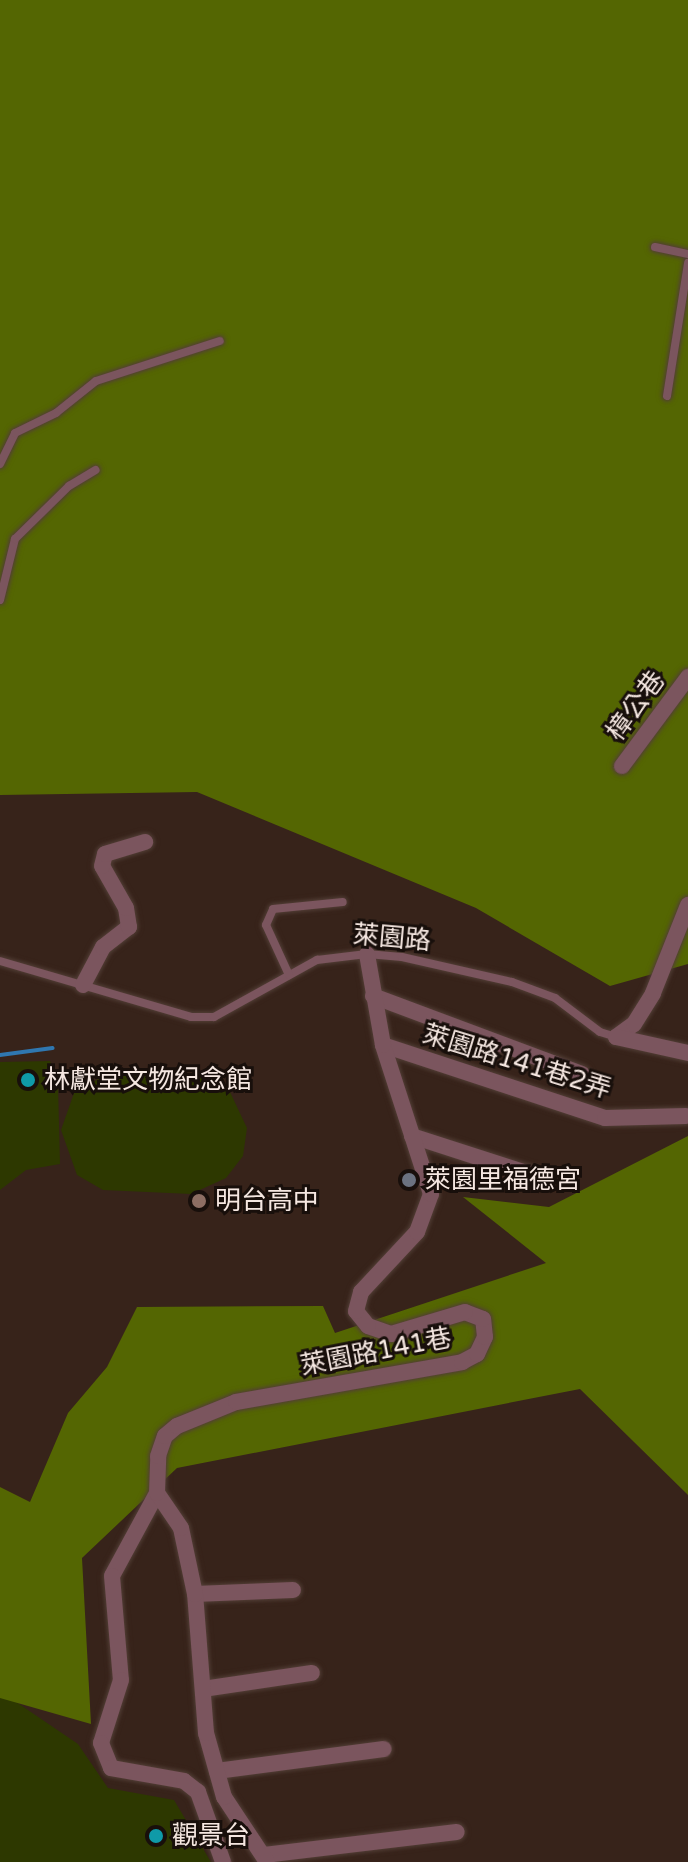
<!DOCTYPE html>
<meta charset="utf-8">
<style>
body{margin:0}
#map{position:relative;width:688px;height:1862px;overflow:hidden;background:#37231a;font-family:"Varela Round","Noto Sans TC",sans-serif}
div>[style]{position:absolute}
[style*='--x']{left:calc(var(--x)*1px);top:calc(var(--y)*1px);width:calc(var(--w)*1px);rotate:calc(var(--a)*1deg)}
.green>*{inset:0;background:#2d3800}
.forest>*{inset:0;background:#546602}
.stream>*{height:4px;margin:-2px;padding:0 2px;transform-origin:2px;border-radius:2px;background:#2f77b0}
.roads{filter:drop-shadow(0 0 2px #523e36) drop-shadow(0 0 2px #523e36)}
.service>*{height:8px;margin:-4px;padding:0 4px;transform-origin:4px;border-radius:4px;background:#7b555e}
.minor>*{height:16px;margin:-8px;padding:0 8px;transform-origin:8px;border-radius:8px;background:#7b555e}
.dots>*{width:22px;height:22px;translate:-50% -50%;box-sizing:border-box;border:4px solid #180f0b;border-radius:50%}
span{translate:-50% -50%;white-space:nowrap;text-align:center;line-height:1.15;-webkit-text-stroke:6px #180f0b;paint-order:stroke}
.street-label{font-size:26px;color:#f5e7e1}
.poi-label{font-size:26px;color:#f5e7e1}
.left{translate:0 -50%;text-align:left}
</style>
<div id="map">
<div class="green">
<div style="clip-path:polygon(50px 1061px,58px 1084px,60px 1164px,26px 1170px,0 1190px,0 1062px)"></div>
<div style="clip-path:polygon(201px 1073px,230px 1092px,247px 1128px,243px 1156px,226px 1178px,191px 1194px,103px 1190px,77px 1175px,61px 1130px,74px 1093px,107px 1074px)"></div>
<div style="clip-path:polygon(0 1691px,78px 1744px,108px 1788px,174px 1800px,211px 1862px,0 1862px)"></div>
</div>
<div class="forest">
<div style="clip-path:polygon(0 0,688px 0,688px 964px,610px 986px,476px 908px,197px 792px,0 795px)"></div>
<div style="clip-path:polygon(688px 1136px,688px 1495px,580px 1389px,177px 1468px,82px 1558px,91px 1724px,0 1698px,0 1487px,30px 1502px,68px 1413px,107px 1367px,137px 1307px,323px 1306px,335px 1333px,546px 1263px,463px 1197px,549px 1207px)"></div>
</div>
<div class="stream">
<div style="--x:0;--y:1055;--w:53;--a:-7.5"></div>
</div>
<div class="roads">
<div class="service">
<div style="--x:655;--y:247;--w:34;--a:12"></div>
<div style="--x:667;--y:396;--w:135;--a:-81"></div>
<div style="--x:0;--y:464;--w:34;--a:-64"></div>
<div style="--x:15;--y:433;--w:46;--a:-26"></div>
<div style="--x:56;--y:413;--w:51;--a:-38.7"></div>
<div style="--x:96;--y:381;--w:130;--a:-17.9"></div>
<div style="--x:0;--y:600;--w:63;--a:-76.2"></div>
<div style="--x:15;--y:539;--w:76;--a:-44.5"></div>
<div style="--x:69;--y:486;--w:31;--a:-31"></div>
<div style="--x:0;--y:961;--w:199;--a:16.3"></div>
<div style="--x:191;--y:1017;--w:23;--a:0"></div>
<div style="--x:214;--y:1017;--w:118;--a:-29"></div>
<div style="--x:317;--y:960;--w:50;--a:-6.8"></div>
<div style="--x:367;--y:954;--w:35;--a:5"></div>
<div style="--x:402;--y:957;--w:113;--a:12.8"></div>
<div style="--x:512;--y:982;--w:46;--a:20.4"></div>
<div style="--x:555;--y:998;--w:56;--a:37.1"></div>
<div style="--x:600;--y:1032;--w:17;--a:17"></div>
<div style="--x:289;--y:975;--w:55;--a:-114.7"></div>
<div style="--x:266;--y:925;--w:17;--a:-66"></div>
<div style="--x:273;--y:909;--w:70;--a:-5.7"></div>
</div>
<div class="minor">
<div style="--x:622;--y:766;--w:111;--a:-53.4"></div>
<div style="--x:83;--y:985;--w:43;--a:-62.2"></div>
<div style="--x:103;--y:947;--w:33;--a:-38"></div>
<div style="--x:129;--y:927;--w:19;--a:-99"></div>
<div style="--x:126;--y:908;--w:48;--a:-119.7"></div>
<div style="--x:102;--y:866;--w:12;--a:-76"></div>
<div style="--x:105;--y:854;--w:42;--a:-16.7"></div>
<div style="--x:373;--y:996;--w:223;--a:20.5"></div>
<div style="--x:616;--y:1037;--w:22;--a:-36"></div>
<div style="--x:634;--y:1024;--w:36;--a:-58"></div>
<div style="--x:653;--y:993;--w:95;--a:-68.3"></div>
<div style="--x:616;--y:1037;--w:74;--a:12.5"></div>
<div style="--x:383;--y:1045;--w:234;--a:18.2"></div>
<div style="--x:605;--y:1118;--w:81;--a:-1.4"></div>
<div style="--x:412;--y:1136;--w:133;--a:17.9"></div>
<div style="--x:157;--y:1493;--w:94;--a:118.5"></div>
<div style="--x:112;--y:1576;--w:104;--a:85.1"></div>
<div style="--x:121;--y:1680;--w:66;--a:107.6"></div>
<div style="--x:101;--y:1743;--w:27;--a:68"></div>
<div style="--x:111;--y:1768;--w:74;--a:10.1"></div>
<div style="--x:184;--y:1781;--w:18;--a:38"></div>
<div style="--x:198;--y:1792;--w:74;--a:70.3"></div>
<div style="--x:195;--y:1594;--w:98;--a:-2.3"></div>
<div style="--x:203;--y:1689;--w:110;--a:-8.4"></div>
<div style="--x:217;--y:1771;--w:168;--a:-7.5"></div>
<div style="--x:264;--y:1855;--w:194;--a:-6.8"></div>
<div style="--x:267;--y:1862;--w:78;--a:-123.5"></div>
<div style="--x:224;--y:1797;--w:66;--a:-105.7"></div>
<div style="--x:206;--y:1733;--w:139;--a:-94.5"></div>
<div style="--x:195;--y:1594;--w:67;--a:-102"></div>
<div style="--x:181;--y:1528;--w:42;--a:-124.4"></div>
<div style="--x:157;--y:1493;--w:37;--a:-88"></div>
<div style="--x:158;--y:1456;--w:21;--a:-71"></div>
<div style="--x:165;--y:1436;--w:16;--a:-40"></div>
<div style="--x:177;--y:1426;--w:64;--a:-22.1"></div>
<div style="--x:236;--y:1402;--w:230;--a:-10"></div>
<div style="--x:462;--y:1362;--w:17;--a:-28"></div>
<div style="--x:477;--y:1354;--w:19;--a:-65"></div>
<div style="--x:485;--y:1337;--w:18;--a:-96"></div>
<div style="--x:483;--y:1319;--w:19;--a:-159"></div>
<div style="--x:465;--y:1312;--w:77;--a:163.4"></div>
<div style="--x:391;--y:1334;--w:24;--a:-161"></div>
<div style="--x:368;--y:1326;--w:19;--a:-129"></div>
<div style="--x:356;--y:1311;--w:20;--a:-75"></div>
<div style="--x:361;--y:1292;--w:82;--a:-47"></div>
<div style="--x:417;--y:1232;--w:40;--a:-69.8"></div>
<div style="--x:431;--y:1194;--w:157;--a:-107.9"></div>
<div style="--x:383;--y:1045;--w:92;--a:-100"></div>
</div>
</div>
<div class="dots">
<div style="left:28px;top:1080px;background:#0f9aa8"></div>
<div style="left:409px;top:1180px;background:#6b7280"></div>
<div style="left:199px;top:1201px;background:#8d6e63"></div>
<div style="left:156px;top:1836px;background:#0f9aa8"></div>
</div>
<div class="street-label">
<span style="left:636px;top:706px;rotate:-54deg">樟公巷</span>
<span style="left:392px;top:938px;rotate:5deg">萊園路</span>
<span style="left:517px;top:1062px;rotate:17deg">萊園路141巷2弄</span>
<span style="left:376px;top:1352px;rotate:-11deg">萊園路141巷</span>
</div>
<div class="poi-label">
<span class="left" style="left:44px;top:1080px">林獻堂文物紀念館</span>
<span class="left" style="left:425px;top:1180px">萊園里福德宮</span>
<span class="left" style="left:215px;top:1201px">明台高中</span>
<span class="left" style="left:172px;top:1836px">觀景台</span>
</div>
</div>
